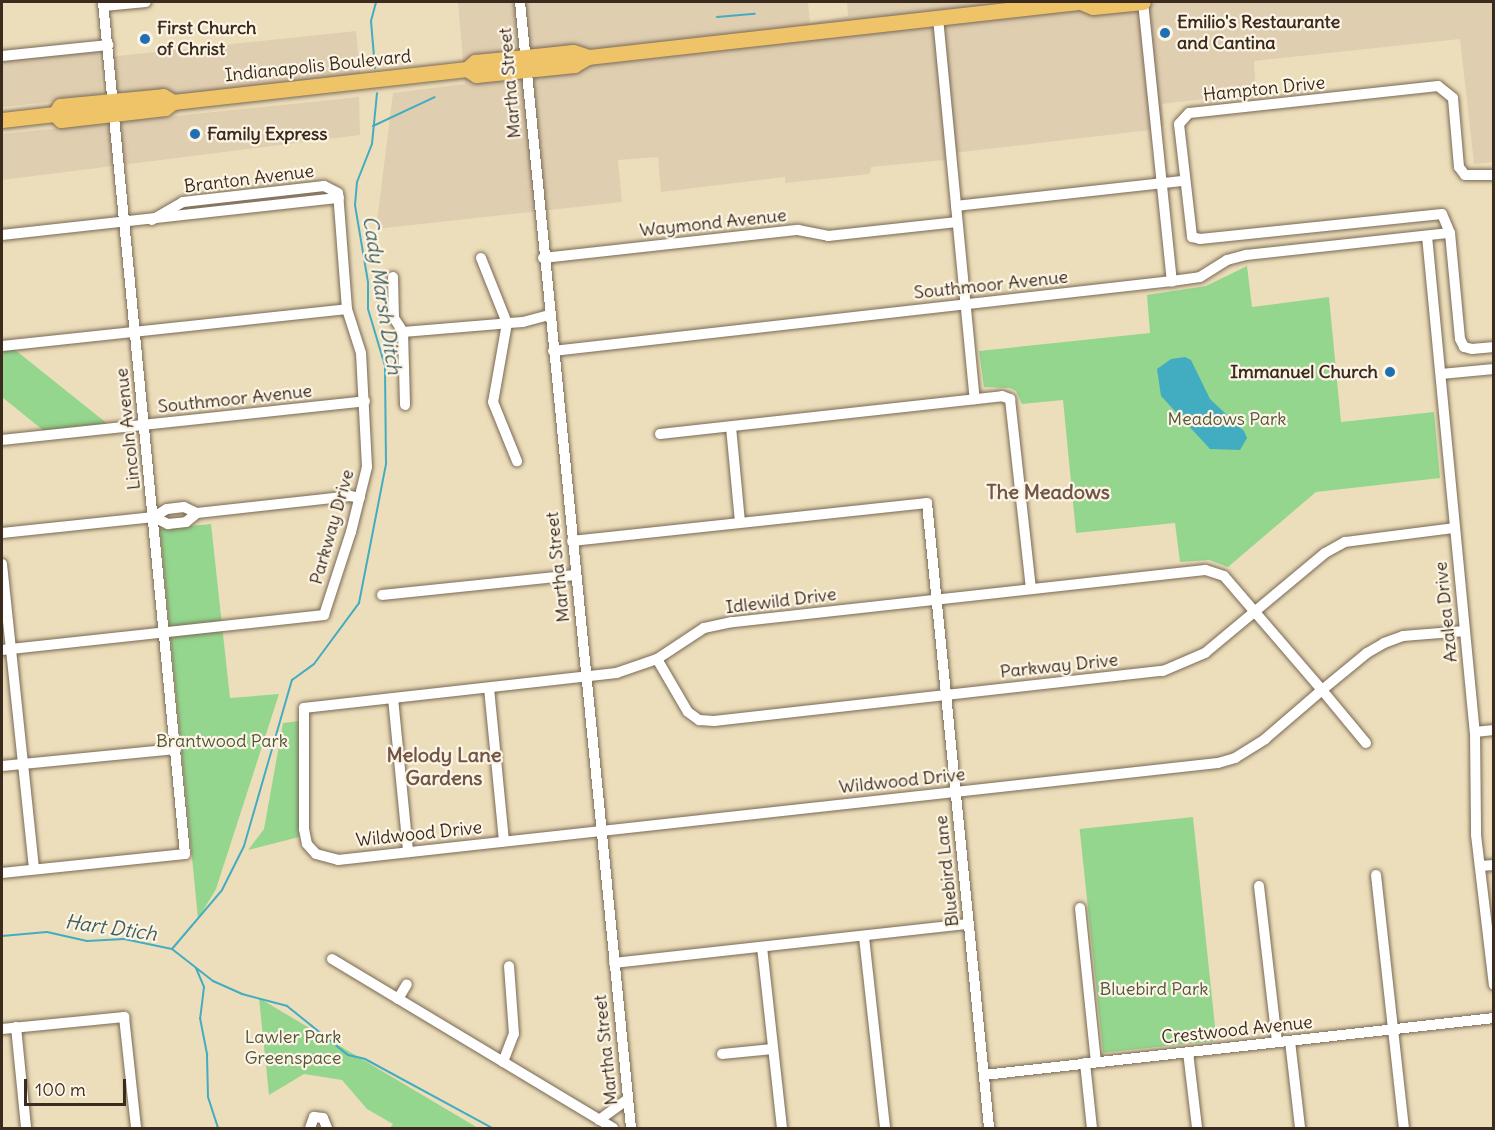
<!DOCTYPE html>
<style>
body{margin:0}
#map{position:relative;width:1495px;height:1130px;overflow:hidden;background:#eddebb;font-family:Delius,sans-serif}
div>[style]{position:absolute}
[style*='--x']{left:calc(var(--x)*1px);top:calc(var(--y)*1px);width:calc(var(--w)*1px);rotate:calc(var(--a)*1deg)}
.built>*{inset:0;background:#e0ceb1;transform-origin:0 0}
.green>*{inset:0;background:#95d68e;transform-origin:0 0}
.water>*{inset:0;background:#42adc1}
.stream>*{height:2px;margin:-1px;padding:0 1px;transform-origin:1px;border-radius:1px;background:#42adc1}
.roads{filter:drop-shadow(0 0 2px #796955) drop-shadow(0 0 2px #796955)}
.minor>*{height:10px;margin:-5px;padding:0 5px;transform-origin:5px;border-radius:5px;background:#fff}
.highway>*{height:15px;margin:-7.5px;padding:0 7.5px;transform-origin:7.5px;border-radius:7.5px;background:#efc469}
.dots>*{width:16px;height:16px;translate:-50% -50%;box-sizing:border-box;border:3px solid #fcf5e5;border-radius:50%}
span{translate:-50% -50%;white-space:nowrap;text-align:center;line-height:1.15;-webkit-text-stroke:4.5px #fcf5e5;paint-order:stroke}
.poi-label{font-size:18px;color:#3b2a1e;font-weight:700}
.left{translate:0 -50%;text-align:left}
.right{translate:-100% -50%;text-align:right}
.street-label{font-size:18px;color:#3b2a1e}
.park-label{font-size:18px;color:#52553a}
.water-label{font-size:20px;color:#3e5e5f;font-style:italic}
.neighbourhood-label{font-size:20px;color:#715546;font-weight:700}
.frame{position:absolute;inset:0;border:3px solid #3b2a1e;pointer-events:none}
.scale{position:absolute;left:24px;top:1079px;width:102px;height:27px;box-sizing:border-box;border:3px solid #3b2a1e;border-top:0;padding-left:8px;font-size:18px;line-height:21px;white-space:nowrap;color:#3b2a1e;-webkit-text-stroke:4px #fcf5e5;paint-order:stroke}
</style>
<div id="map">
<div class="built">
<div style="clip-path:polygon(458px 2px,808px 2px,810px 23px,848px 16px,847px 2px,1493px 2px,1493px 162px,1474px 164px,1460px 39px,1254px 61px,1256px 93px,1162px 104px,1164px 126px,1150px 130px,945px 154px,945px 160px,871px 167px,870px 174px,785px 183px,785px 177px,661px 192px,658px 157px,618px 160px,622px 202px,376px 229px,393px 93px,465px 84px)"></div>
<div style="left:356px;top:31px;width:49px;height:247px;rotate:84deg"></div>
<div style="clip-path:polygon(98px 49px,102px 93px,97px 97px,2px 107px,2px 58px)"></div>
<div style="clip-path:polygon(359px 97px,360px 135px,2px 180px,2px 134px)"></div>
</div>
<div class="green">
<div style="clip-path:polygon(1247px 266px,1252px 307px,1329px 297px,1341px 422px,1434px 412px,1440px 478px,1316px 492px,1228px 567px,1209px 560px,1180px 562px,1175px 523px,1076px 533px,1063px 400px,1022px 404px,1016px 391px,1010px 388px,984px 387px,979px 351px,1150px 333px,1147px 295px,1206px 286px)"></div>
<div style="clip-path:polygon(14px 349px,109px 425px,44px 431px,2px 397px,2px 351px)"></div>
<div style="clip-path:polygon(211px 524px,230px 698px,279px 694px,216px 889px,198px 919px,160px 529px)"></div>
<div style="clip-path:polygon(299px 721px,299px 837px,248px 850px,264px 829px,283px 723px)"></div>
<div style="left:1193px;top:817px;width:225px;height:114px;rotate:84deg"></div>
<div style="clip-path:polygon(259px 998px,478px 1128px,390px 1128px,393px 1124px,367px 1109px,342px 1080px,304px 1074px,269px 1095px)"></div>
</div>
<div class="water">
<div style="clip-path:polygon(1185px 357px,1191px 360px,1210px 399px,1244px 431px,1247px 438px,1240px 450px,1210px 449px,1161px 396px,1157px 369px,1171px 359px)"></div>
</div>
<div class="stream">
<div style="--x:717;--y:17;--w:38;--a:-5"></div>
<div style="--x:375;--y:68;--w:47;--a:-94.9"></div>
<div style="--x:371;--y:21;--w:20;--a:-75"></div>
<div style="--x:373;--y:126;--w:68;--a:-25.1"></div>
<div style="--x:2;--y:936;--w:45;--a:-5.1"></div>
<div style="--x:47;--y:932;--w:41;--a:12.7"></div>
<div style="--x:87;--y:941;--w:37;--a:-3"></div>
<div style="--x:124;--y:939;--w:49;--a:11.8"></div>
<div style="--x:172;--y:949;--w:52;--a:38"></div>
<div style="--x:213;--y:981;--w:32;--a:24"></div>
<div style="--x:242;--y:994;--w:47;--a:14.9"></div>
<div style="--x:287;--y:1006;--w:78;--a:38.8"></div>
<div style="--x:348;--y:1055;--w:17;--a:13"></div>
<div style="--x:365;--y:1059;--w:145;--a:28.5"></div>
<div style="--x:172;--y:949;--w:77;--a:-49.7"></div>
<div style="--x:222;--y:890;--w:49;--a:-63.4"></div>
<div style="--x:244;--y:846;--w:173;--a:-73.9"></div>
<div style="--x:292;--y:680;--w:27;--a:-36"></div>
<div style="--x:314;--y:664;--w:76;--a:-53.6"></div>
<div style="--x:359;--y:603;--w:142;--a:-79"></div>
<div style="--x:386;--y:464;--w:98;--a:-90.6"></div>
<div style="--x:385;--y:366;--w:59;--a:-106.6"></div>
<div style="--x:368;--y:309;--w:27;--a:-90"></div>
<div style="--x:368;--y:282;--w:78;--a:-99.6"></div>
<div style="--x:355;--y:205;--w:23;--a:-85"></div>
<div style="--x:357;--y:182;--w:41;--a:-68.5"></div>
<div style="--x:372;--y:144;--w:51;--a:-84.4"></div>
<div style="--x:196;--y:968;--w:21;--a:67"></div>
<div style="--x:204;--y:987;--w:31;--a:97"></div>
<div style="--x:200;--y:1018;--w:38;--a:79"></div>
<div style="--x:207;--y:1055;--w:42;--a:88.6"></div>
<div style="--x:208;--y:1097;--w:33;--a:72"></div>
</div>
<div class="roads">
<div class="minor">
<div style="--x:520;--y:2;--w:1131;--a:84.37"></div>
<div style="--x:1143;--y:2;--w:281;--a:84.1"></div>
<div style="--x:104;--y:6;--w:42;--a:-5.4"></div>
<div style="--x:938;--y:18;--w:383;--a:84.5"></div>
<div style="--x:2;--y:56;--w:107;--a:-5.9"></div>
<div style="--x:1494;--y:175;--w:29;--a:180"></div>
<div style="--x:1465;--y:175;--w:10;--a:-127"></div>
<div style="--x:1459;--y:167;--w:69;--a:-95"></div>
<div style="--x:1453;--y:98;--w:19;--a:-141"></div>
<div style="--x:1438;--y:86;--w:250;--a:173.8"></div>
<div style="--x:1189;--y:113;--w:15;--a:132"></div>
<div style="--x:1179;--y:124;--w:114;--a:83.4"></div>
<div style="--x:1192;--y:237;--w:8;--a:14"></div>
<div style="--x:1200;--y:239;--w:243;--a:-5.9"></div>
<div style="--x:1442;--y:214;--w:21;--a:67"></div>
<div style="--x:1450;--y:233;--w:106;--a:84.6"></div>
<div style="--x:1460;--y:339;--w:9;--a:63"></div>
<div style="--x:1464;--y:347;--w:8;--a:14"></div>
<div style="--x:1472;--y:349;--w:22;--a:-5"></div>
<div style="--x:956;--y:206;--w:229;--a:-6.3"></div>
<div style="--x:2;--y:235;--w:339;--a:-6.3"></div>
<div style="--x:1427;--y:236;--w:498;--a:84.5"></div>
<div style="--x:1475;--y:732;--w:103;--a:89.4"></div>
<div style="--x:1476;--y:835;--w:151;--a:83.2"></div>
<div style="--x:481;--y:258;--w:70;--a:68.2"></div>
<div style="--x:507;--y:323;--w:80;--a:100"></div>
<div style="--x:493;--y:402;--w:64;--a:67.9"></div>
<div style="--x:543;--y:258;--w:257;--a:-6.3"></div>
<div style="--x:798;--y:230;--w:31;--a:11"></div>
<div style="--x:828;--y:236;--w:130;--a:-6.2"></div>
<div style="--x:393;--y:277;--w:41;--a:88.6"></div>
<div style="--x:394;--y:318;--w:17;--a:57"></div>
<div style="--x:403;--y:332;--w:73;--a:88.4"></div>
<div style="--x:403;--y:332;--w:120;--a:-4.8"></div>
<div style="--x:523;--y:322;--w:27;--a:-15"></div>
<div style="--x:2;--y:346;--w:347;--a:-6.1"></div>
<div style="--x:553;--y:351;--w:623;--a:-6.45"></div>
<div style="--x:1172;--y:281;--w:28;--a:-8"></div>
<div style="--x:1200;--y:277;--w:32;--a:-32"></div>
<div style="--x:1227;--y:260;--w:20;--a:-15"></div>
<div style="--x:1246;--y:255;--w:205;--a:-6.2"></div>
<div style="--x:1441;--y:374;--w:53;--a:-5.4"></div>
<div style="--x:731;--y:427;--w:95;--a:84.6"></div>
<div style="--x:660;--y:434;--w:344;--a:-6.3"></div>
<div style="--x:1002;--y:396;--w:9;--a:21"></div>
<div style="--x:1010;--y:399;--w:190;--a:83.7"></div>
<div style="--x:2;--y:440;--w:365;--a:-6.1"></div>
<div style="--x:154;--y:517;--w:16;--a:27"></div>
<div style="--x:168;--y:524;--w:18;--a:-6"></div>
<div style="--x:186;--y:522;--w:14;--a:-39"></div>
<div style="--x:2;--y:533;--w:153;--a:-6"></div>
<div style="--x:154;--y:517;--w:15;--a:-32"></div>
<div style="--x:167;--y:509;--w:17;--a:-7"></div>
<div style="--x:184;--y:507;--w:14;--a:25"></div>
<div style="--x:197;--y:513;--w:154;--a:-6.3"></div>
<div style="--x:350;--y:496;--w:10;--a:11"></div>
<div style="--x:572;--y:541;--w:357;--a:-6.1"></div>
<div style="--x:927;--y:503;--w:628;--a:84.33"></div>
<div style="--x:2;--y:564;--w:307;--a:84"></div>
<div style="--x:382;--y:595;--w:194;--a:-5.9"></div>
<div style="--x:2;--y:650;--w:324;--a:-6.2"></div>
<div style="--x:324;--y:615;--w:87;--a:-72"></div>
<div style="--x:351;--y:532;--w:67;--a:-76.2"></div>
<div style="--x:367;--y:467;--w:114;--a:-93"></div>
<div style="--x:361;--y:353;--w:46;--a:-107.7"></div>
<div style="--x:347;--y:309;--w:116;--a:-94.4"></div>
<div style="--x:338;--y:193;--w:16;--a:-153"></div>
<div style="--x:324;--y:186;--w:142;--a:173.5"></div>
<div style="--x:183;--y:202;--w:36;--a:150"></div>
<div style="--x:657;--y:659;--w:61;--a:59.7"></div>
<div style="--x:688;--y:712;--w:14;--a:36"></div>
<div style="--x:699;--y:720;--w:15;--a:4"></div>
<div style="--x:714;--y:721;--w:452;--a:-6.4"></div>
<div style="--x:1163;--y:671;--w:46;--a:-23.2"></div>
<div style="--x:1205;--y:653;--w:156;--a:-39.8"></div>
<div style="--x:1325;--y:553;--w:23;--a:-29"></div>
<div style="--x:1345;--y:542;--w:110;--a:-7.3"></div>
<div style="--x:489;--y:688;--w:154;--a:84.4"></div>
<div style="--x:393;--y:698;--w:155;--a:84.4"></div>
<div style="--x:1475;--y:732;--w:19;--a:-6"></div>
<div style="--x:1366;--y:743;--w:69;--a:-129.7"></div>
<div style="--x:1322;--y:690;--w:150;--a:-130.7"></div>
<div style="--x:1224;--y:576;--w:20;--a:-162"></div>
<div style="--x:1205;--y:570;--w:476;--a:173.7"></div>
<div style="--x:732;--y:622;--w:29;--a:168"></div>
<div style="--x:704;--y:628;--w:56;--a:146.6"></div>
<div style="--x:657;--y:659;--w:43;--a:161.1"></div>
<div style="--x:616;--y:673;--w:314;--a:173.6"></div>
<div style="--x:304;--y:708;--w:121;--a:90"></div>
<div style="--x:304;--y:829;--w:15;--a:79"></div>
<div style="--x:307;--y:844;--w:13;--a:48"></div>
<div style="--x:316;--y:854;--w:23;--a:15"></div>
<div style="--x:338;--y:860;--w:885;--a:-6.29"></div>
<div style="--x:1218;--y:763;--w:18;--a:-16"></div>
<div style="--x:1235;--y:758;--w:36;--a:-32"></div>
<div style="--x:1265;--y:739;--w:75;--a:-40.7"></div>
<div style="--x:1322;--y:690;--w:58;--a:-39.4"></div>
<div style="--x:1367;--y:653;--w:20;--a:-30"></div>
<div style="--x:1384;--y:643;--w:20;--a:-20"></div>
<div style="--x:1403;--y:636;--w:62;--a:-4.6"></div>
<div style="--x:2;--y:766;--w:175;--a:-5.6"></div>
<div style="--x:1480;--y:866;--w:14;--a:-4"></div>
<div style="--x:2;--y:873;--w:184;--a:-5.9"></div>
<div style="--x:185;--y:854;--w:856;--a:-95.5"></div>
<div style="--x:1376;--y:875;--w:255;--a:83.7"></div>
<div style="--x:1259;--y:886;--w:157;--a:83.4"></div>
<div style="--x:1080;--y:908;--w:155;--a:84.1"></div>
<div style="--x:864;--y:937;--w:192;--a:83.7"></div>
<div style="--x:762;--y:947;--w:182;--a:83.7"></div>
<div style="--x:332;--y:959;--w:328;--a:31"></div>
<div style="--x:614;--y:963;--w:356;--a:-6.3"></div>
<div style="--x:398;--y:999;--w:17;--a:-59"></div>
<div style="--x:16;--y:1027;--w:101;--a:84.3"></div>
<div style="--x:2;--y:1029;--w:123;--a:-5.6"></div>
<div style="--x:124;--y:1017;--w:112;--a:83.8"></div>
<div style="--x:1290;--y:1041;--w:88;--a:83.4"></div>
<div style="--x:1188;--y:1052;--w:77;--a:83.2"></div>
<div style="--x:722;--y:1054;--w:51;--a:-5.6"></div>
<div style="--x:503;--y:1062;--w:30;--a:-69"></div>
<div style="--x:514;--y:1034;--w:68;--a:-94.2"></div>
<div style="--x:1085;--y:1063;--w:65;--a:83.9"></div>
<div style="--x:984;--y:1075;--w:513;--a:-6.38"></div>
<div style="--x:599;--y:1120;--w:36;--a:-36"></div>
<div style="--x:310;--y:1128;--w:12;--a:-70"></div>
<div style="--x:314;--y:1117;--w:9;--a:6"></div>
<div style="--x:323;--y:1118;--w:11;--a:68"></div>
</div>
<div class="highway">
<div style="--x:1081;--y:2;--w:13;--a:23"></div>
<div style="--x:1093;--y:7;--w:50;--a:-5.7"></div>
<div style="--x:467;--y:69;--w:11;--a:34"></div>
<div style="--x:476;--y:75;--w:99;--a:-5.8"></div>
<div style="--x:574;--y:65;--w:16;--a:-30"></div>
<div style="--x:588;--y:57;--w:497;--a:-6.4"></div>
<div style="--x:55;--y:114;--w:9;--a:-58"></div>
<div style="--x:60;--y:106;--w:103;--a:-5.5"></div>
<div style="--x:163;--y:96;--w:12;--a:31"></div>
<div style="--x:2;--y:120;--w:53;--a:-6.5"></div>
<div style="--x:55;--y:114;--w:8;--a:45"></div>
<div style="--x:61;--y:120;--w:105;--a:-6.6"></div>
<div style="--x:165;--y:108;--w:10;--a:-37"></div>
<div style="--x:173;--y:102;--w:296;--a:-6.4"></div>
<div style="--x:467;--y:69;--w:11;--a:-41"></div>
<div style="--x:475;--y:62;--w:51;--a:-5.6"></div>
<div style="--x:526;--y:57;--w:47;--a:-6.1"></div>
<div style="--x:573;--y:52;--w:16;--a:18"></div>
</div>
</div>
<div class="dots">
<div style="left:1165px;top:33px;background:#1f6fb2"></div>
<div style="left:145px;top:39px;background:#1f6fb2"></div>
<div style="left:195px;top:134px;background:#1f6fb2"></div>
<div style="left:1390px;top:372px;background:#1f6fb2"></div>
</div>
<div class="poi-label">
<span class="left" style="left:1177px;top:33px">Emilio's Restaurante<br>and Cantina</span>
<span class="left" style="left:157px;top:39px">First Church<br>of Christ</span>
<span class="left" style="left:207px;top:134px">Family Express</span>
<span class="right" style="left:1378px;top:372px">Immanuel Church</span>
</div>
<div class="street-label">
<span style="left:318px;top:66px;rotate:-6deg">Indianapolis Boulevard</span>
<span style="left:510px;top:83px;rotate:-95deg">Martha Street</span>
<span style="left:1264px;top:89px;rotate:-6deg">Hampton Drive</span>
<span style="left:249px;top:179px;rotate:-7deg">Branton Avenue</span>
<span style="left:713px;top:223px;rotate:-6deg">Waymond Avenue</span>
<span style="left:991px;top:285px;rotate:-6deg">Southmoor Avenue</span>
<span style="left:235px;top:399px;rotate:-6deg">Southmoor Avenue</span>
<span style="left:128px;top:429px;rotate:-96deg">Lincoln Avenue</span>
<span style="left:332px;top:527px;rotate:-74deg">Parkway Drive</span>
<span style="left:558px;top:567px;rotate:-96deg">Martha Street</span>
<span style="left:781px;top:601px;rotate:-7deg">Idlewild Drive</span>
<span style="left:1446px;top:612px;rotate:-96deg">Azalea Drive</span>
<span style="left:1059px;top:666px;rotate:-6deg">Parkway Drive</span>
<span style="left:902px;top:781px;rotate:-6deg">Wildwood Drive</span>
<span style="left:419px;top:834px;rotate:-6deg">Wildwood Drive</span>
<span style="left:947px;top:871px;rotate:-96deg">Bluebird Lane</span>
<span style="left:1237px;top:1030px;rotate:-6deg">Crestwood Avenue</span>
<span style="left:606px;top:1050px;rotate:-96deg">Martha Street</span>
</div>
<div class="park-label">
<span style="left:1227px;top:419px">Meadows Park</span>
<span style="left:222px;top:741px">Brantwood Park</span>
<span style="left:1154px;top:989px">Bluebird Park</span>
<span style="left:293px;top:1048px">Lawler Park<br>Greenspace</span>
</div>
<div class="water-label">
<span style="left:383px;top:295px;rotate:81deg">Cady Marsh Ditch</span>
<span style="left:111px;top:927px;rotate:8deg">Hart Dtich</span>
</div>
<div class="neighbourhood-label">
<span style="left:1048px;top:491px">The Meadows</span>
<span style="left:444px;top:766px">Melody Lane<br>Gardens</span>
</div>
<div class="frame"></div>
<div class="scale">100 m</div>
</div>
